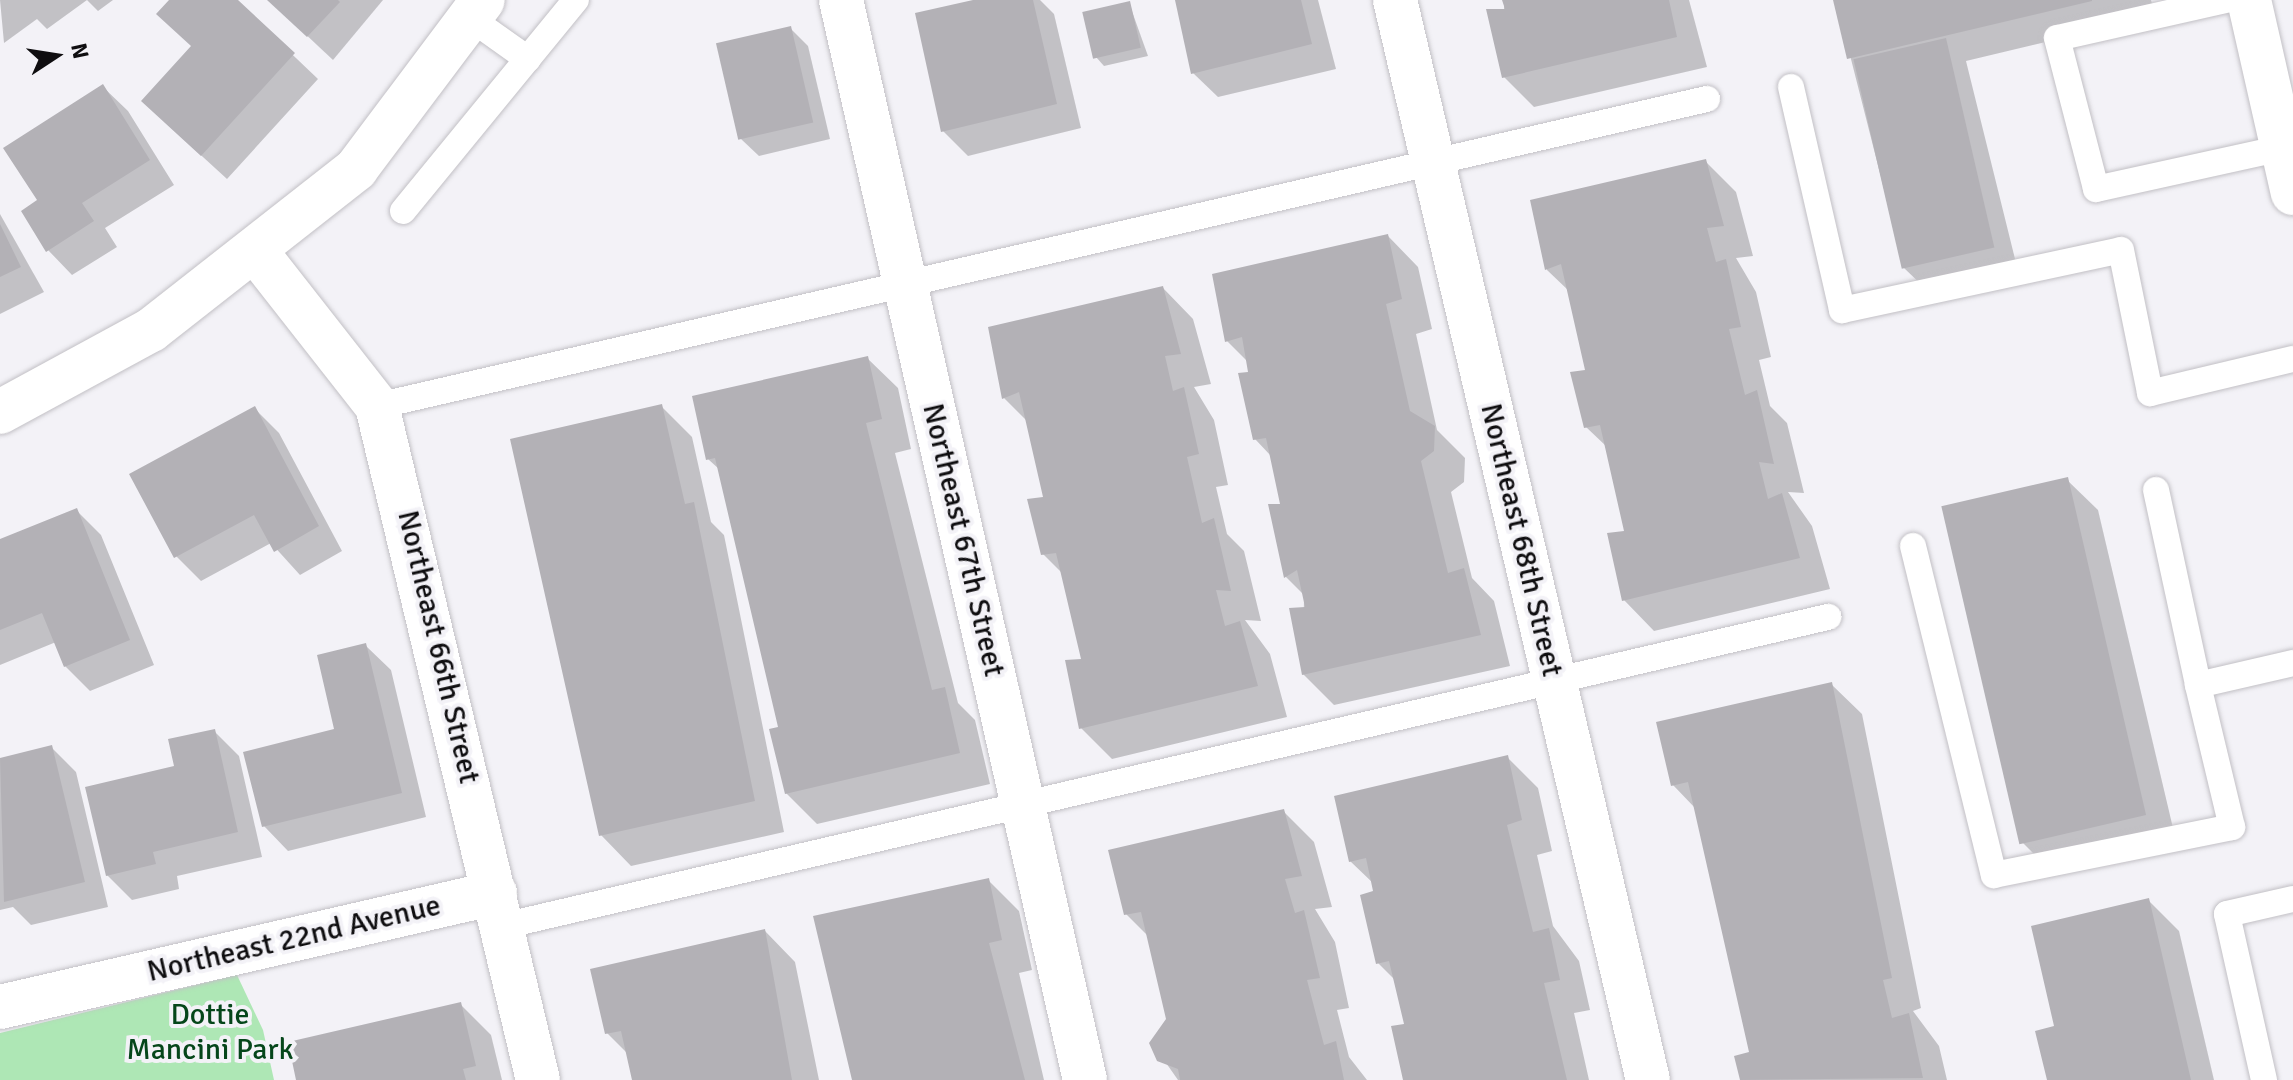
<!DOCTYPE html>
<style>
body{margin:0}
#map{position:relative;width:2293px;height:1080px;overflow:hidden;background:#f3f2f7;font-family:Signika,sans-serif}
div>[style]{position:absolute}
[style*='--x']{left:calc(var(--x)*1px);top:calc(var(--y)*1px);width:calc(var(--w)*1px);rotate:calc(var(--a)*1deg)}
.green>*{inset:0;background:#aee7b5}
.shadow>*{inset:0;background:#0003}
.building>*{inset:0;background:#b3b1b6;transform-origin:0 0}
.roads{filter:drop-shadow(0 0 2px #c2c0c5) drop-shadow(0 0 2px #c2c0c5)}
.lane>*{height:26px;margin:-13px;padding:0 13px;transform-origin:13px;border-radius:13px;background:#fff}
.street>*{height:44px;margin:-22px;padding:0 22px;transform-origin:22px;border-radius:22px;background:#fff}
.secondary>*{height:44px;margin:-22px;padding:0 22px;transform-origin:22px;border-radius:22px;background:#fff}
span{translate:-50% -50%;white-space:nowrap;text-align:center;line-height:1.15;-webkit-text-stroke:8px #f3f2f7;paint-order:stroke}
.street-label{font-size:30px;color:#0f0e10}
.park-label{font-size:30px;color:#05461a}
.north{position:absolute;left:16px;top:16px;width:80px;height:80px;-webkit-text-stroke:6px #f3f2f7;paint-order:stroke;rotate:78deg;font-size:22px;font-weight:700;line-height:32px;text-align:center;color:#0f0e10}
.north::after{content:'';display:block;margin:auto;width:28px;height:36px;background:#0f0e10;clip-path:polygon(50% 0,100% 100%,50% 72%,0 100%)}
</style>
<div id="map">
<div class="green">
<div style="clip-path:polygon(237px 975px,263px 1030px,274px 1080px,0 1080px,0 1033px)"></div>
</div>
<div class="shadow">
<div style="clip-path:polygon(0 0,113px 0,98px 11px,87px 0,47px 29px,37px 19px,4px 43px)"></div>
<div style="clip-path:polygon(172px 0,235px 0,318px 79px,227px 179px,168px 125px,193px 47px)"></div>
<div style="clip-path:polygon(269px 0,383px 0,333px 60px)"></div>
<div style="clip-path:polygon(982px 0,1040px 0,1054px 14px,1081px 128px,968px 156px,943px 131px)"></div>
<div style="clip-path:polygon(1177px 0,1318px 0,1336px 69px,1218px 97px,1193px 73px)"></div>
<div style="clip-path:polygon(1504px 0,1689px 0,1707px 67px,1534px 107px,1504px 77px)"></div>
<div style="clip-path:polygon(1836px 0,2151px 0,2155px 16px,1966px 61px,2018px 271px,1929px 292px,1904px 268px)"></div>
<div style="clip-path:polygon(1129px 3px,1148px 56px,1104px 66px,1096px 57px)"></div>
<div style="clip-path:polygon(791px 29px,808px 46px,830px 139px,759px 156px,741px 139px)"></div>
<div style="clip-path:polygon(103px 87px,128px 111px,174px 185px,105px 228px,117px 247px,72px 275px,48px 250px,40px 201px)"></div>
<div style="clip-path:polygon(1705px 161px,1736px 192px,1753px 256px,1736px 258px,1756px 292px,1771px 357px,1759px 360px,1770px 406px,1787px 423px,1804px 493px,1788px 492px,1812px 526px,1830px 589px,1654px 631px,1624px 600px,1626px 533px,1607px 447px,1586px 427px,1588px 372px,1570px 292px,1547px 270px,1532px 201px)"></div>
<div style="clip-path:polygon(0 214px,44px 292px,0 314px)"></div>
<div style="clip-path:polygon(1388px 236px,1418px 267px,1432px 329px,1416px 334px,1437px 430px,1465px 458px,1464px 482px,1451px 492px,1472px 578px,1494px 601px,1510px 666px,1334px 705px,1303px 674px,1304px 595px,1286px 577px,1270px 506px,1282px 506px,1271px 456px,1255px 439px,1249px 363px,1227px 341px)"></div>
<div style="clip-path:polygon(1163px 288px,1193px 319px,1211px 384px,1194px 387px,1214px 420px,1228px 485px,1216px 487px,1227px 534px,1244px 551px,1261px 621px,1245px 620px,1270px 654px,1287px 717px,1112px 759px,1081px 728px,1084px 661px,1064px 575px,1043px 554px,1045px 499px,1028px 422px,1004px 398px)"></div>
<div style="clip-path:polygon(867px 358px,898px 388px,911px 449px,895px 453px,958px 703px,975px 720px,990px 784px,817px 824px,786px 793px,780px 729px,720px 470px,708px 459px)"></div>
<div style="clip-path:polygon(661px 406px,692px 437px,711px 522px,724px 535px,784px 832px,631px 866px,601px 835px)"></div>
<div style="clip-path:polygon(254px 408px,279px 433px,342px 551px,300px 575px,271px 543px,201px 581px,176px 556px)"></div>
<div style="clip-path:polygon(2067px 480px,2098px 510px,2177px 845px,2054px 874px,2023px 843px)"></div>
<div style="clip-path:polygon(76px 510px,101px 535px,154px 665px,90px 691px,65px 666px,56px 642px,0 665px,0 540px)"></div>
<div style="clip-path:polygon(366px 646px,391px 670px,426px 817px,288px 851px,264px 826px,337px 731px)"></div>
<div style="clip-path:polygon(1831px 684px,1862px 714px,1921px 1008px,1913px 1011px,1939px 1046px,1947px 1080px,1742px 1080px,1737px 1057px,1752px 1053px,1696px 809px,1673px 785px)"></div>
<div style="clip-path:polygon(214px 731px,239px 756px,262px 857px,177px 876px,179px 889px,132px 900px,107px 875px,176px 768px)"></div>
<div style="clip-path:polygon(52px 748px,76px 772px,108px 907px,31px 925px,13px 907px,0 910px,0 760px)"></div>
<div style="clip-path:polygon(1507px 757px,1538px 788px,1552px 851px,1537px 855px,1553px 926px,1579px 961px,1590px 1010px,1574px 1013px,1589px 1080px,1405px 1080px,1406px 1025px,1396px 981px,1378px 963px,1374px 884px,1350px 861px)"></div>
<div style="clip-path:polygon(1283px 811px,1314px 842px,1332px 907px,1315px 909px,1335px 942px,1349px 1008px,1337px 1010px,1349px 1057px,1367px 1080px,1178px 1080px,1152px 1043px,1168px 1019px,1148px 936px,1126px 914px)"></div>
<div style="clip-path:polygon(988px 880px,1019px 911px,1032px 970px,1019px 973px,1044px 1080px,853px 1080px)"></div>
<div style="clip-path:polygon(2149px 901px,2179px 931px,2214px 1080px,2049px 1080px,2057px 1028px)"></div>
<div style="clip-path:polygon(765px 931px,795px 962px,819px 1080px,634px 1080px,629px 1055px,607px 1033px)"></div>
<div style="clip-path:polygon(460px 1004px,491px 1035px,502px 1080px,301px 1080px)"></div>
</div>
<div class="building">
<div style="clip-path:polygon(169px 0,238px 0,295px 53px,201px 156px,141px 101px,191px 46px,156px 14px)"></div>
<div style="clip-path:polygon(267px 0,338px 0,340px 2px,307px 37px)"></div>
<div style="clip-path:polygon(973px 0,1033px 0,1057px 104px,941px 132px,915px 13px)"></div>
<div style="clip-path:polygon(1175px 0,1301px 0,1312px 44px,1191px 74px)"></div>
<div style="clip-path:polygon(1502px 0,1669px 0,1677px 37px,1502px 78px,1486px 9px,1505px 9px)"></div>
<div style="clip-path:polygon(1833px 0,2092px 0,2092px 1px,1847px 59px)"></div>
<div style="left:1130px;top:1px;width:48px;height:49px;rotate:77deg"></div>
<div style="left:791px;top:26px;width:99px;height:77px;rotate:77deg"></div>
<div style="left:1946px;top:38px;width:215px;height:95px;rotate:77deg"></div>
<div style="clip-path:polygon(103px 84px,150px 160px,82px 203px,94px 221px,46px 252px,21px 211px,37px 200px,3px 148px)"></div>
<div style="clip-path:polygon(1706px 159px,1724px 226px,1707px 228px,1716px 262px,1726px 259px,1741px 327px,1729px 329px,1745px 395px,1757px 390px,1774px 464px,1759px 462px,1768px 499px,1782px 493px,1800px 558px,1622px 601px,1607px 533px,1624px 531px,1600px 425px,1584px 428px,1570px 372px,1585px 370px,1561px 264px,1545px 270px,1530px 200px)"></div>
<div style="clip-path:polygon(0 224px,21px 267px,0 277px)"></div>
<div style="clip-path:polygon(1388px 234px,1402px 299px,1386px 304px,1410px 411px,1435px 426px,1434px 451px,1421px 461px,1448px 573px,1464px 568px,1481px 635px,1302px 675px,1289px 608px,1305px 607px,1297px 570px,1284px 578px,1268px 504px,1280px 504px,1266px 438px,1253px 440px,1238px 373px,1248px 372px,1242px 337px,1225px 342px,1212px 274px)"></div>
<div style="clip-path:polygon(1163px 286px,1181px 354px,1165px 356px,1173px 391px,1184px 387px,1199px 454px,1187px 457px,1202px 523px,1214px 518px,1231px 591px,1216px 590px,1225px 626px,1240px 621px,1258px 686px,1079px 729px,1065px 660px,1081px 659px,1056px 553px,1041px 555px,1027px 499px,1043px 497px,1019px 392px,1002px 399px,988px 327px)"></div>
<div style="clip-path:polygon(868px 356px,882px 419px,866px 423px,932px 690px,945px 687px,960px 753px,785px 794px,769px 729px,778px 727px,715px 458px,706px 460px,692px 396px)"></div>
<div style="clip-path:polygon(662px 404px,685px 504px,694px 502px,755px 801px,599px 836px,510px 439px)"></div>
<div style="clip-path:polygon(255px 406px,319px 526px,274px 552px,254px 515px,174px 558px,129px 474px)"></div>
<div style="left:2068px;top:477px;width:347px;height:130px;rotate:77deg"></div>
<div style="clip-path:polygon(77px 508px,130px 640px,64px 667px,42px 613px,0 630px,0 539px)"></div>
<div style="clip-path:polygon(366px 643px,402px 793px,262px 827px,243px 752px,334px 729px,317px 655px)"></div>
<div style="clip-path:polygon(1832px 682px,1892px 978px,1883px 980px,1892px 1018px,1909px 1013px,1923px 1078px,1740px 1080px,1734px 1056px,1749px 1052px,1688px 782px,1671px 786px,1656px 722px)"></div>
<div style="clip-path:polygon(215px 729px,238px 832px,153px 852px,156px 864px,106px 876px,85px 787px,174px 766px,168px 739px)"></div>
<div style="clip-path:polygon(52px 745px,85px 882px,4px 902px,0 758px)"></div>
<div style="clip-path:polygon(1508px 755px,1522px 820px,1507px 825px,1533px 932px,1549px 928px,1560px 980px,1544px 983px,1567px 1080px,1403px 1080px,1391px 1026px,1404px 1024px,1389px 961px,1376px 964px,1360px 895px,1373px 891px,1366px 858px,1349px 862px,1334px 796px)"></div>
<div style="clip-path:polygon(1284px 809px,1302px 876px,1285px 879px,1295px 913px,1304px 910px,1320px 978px,1307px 980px,1324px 1045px,1336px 1041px,1344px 1080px,1180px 1080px,1178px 1069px,1157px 1061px,1149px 1043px,1166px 1019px,1141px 912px,1124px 915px,1108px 850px)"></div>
<div style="clip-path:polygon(989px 878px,1002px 940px,989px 943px,1025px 1080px,852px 1080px,813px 916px)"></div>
<div style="clip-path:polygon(2149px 898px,2191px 1080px,2047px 1080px,2035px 1031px,2054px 1026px,2031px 926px)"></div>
<div style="clip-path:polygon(765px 929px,792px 1080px,632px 1080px,621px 1031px,605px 1034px,590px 969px)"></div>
<div style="clip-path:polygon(461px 1002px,476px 1066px,463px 1069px,466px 1080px,296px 1080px,288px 1042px)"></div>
</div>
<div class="roads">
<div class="lane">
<div style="--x:2226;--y:0;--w:173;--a:167.3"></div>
<div style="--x:2057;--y:38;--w:156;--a:75.5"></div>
<div style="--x:2096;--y:189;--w:190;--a:-12.4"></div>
<div style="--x:470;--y:18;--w:71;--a:35.3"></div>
<div style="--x:1791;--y:87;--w:229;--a:77.1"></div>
<div style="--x:1842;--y:310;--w:285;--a:-12.1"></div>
<div style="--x:2121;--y:250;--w:146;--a:78.5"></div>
<div style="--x:2150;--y:393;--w:147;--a:-13.4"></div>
<div style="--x:403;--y:211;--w:273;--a:-50.7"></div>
<div style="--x:377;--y:406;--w:1365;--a:-13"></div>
<div style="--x:2156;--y:490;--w:199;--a:77.8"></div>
<div style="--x:2198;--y:685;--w:98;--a:-13"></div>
<div style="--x:1913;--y:546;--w:339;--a:76.2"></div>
<div style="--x:1994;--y:875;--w:243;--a:-11.4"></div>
<div style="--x:2232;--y:827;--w:146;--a:-103.5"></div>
<div style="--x:503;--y:926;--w:1361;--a:-13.13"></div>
<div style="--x:2264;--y:1080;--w:170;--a:-102.6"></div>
<div style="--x:2227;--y:914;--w:68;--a:-12.8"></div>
</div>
<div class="street">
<div style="--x:841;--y:0;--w:1107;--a:77.27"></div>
<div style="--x:1395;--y:0;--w:1109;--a:76.82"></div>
<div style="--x:257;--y:253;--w:194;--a:51.9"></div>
<div style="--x:377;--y:406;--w:693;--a:76.57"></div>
<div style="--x:0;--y:412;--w:172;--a:-28.5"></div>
<div style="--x:151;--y:330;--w:261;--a:-38.1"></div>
<div style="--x:356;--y:169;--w:211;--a:-53.1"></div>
<div style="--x:0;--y:1007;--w:508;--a:-12.97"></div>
</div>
<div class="secondary">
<div style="--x:2249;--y:0;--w:198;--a:77.2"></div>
</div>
</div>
<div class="street-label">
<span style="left:963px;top:540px;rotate:77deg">Northeast 67th Street</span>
<span style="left:1521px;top:540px;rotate:77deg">Northeast 68th Street</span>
<span style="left:438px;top:647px;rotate:77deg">Northeast 66th Street</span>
<span style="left:294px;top:939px;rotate:-13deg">Northeast 22nd Avenue</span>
</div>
<div class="park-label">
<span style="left:210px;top:1032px">Dottie<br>Mancini Park</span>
</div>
<div class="north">N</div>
</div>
